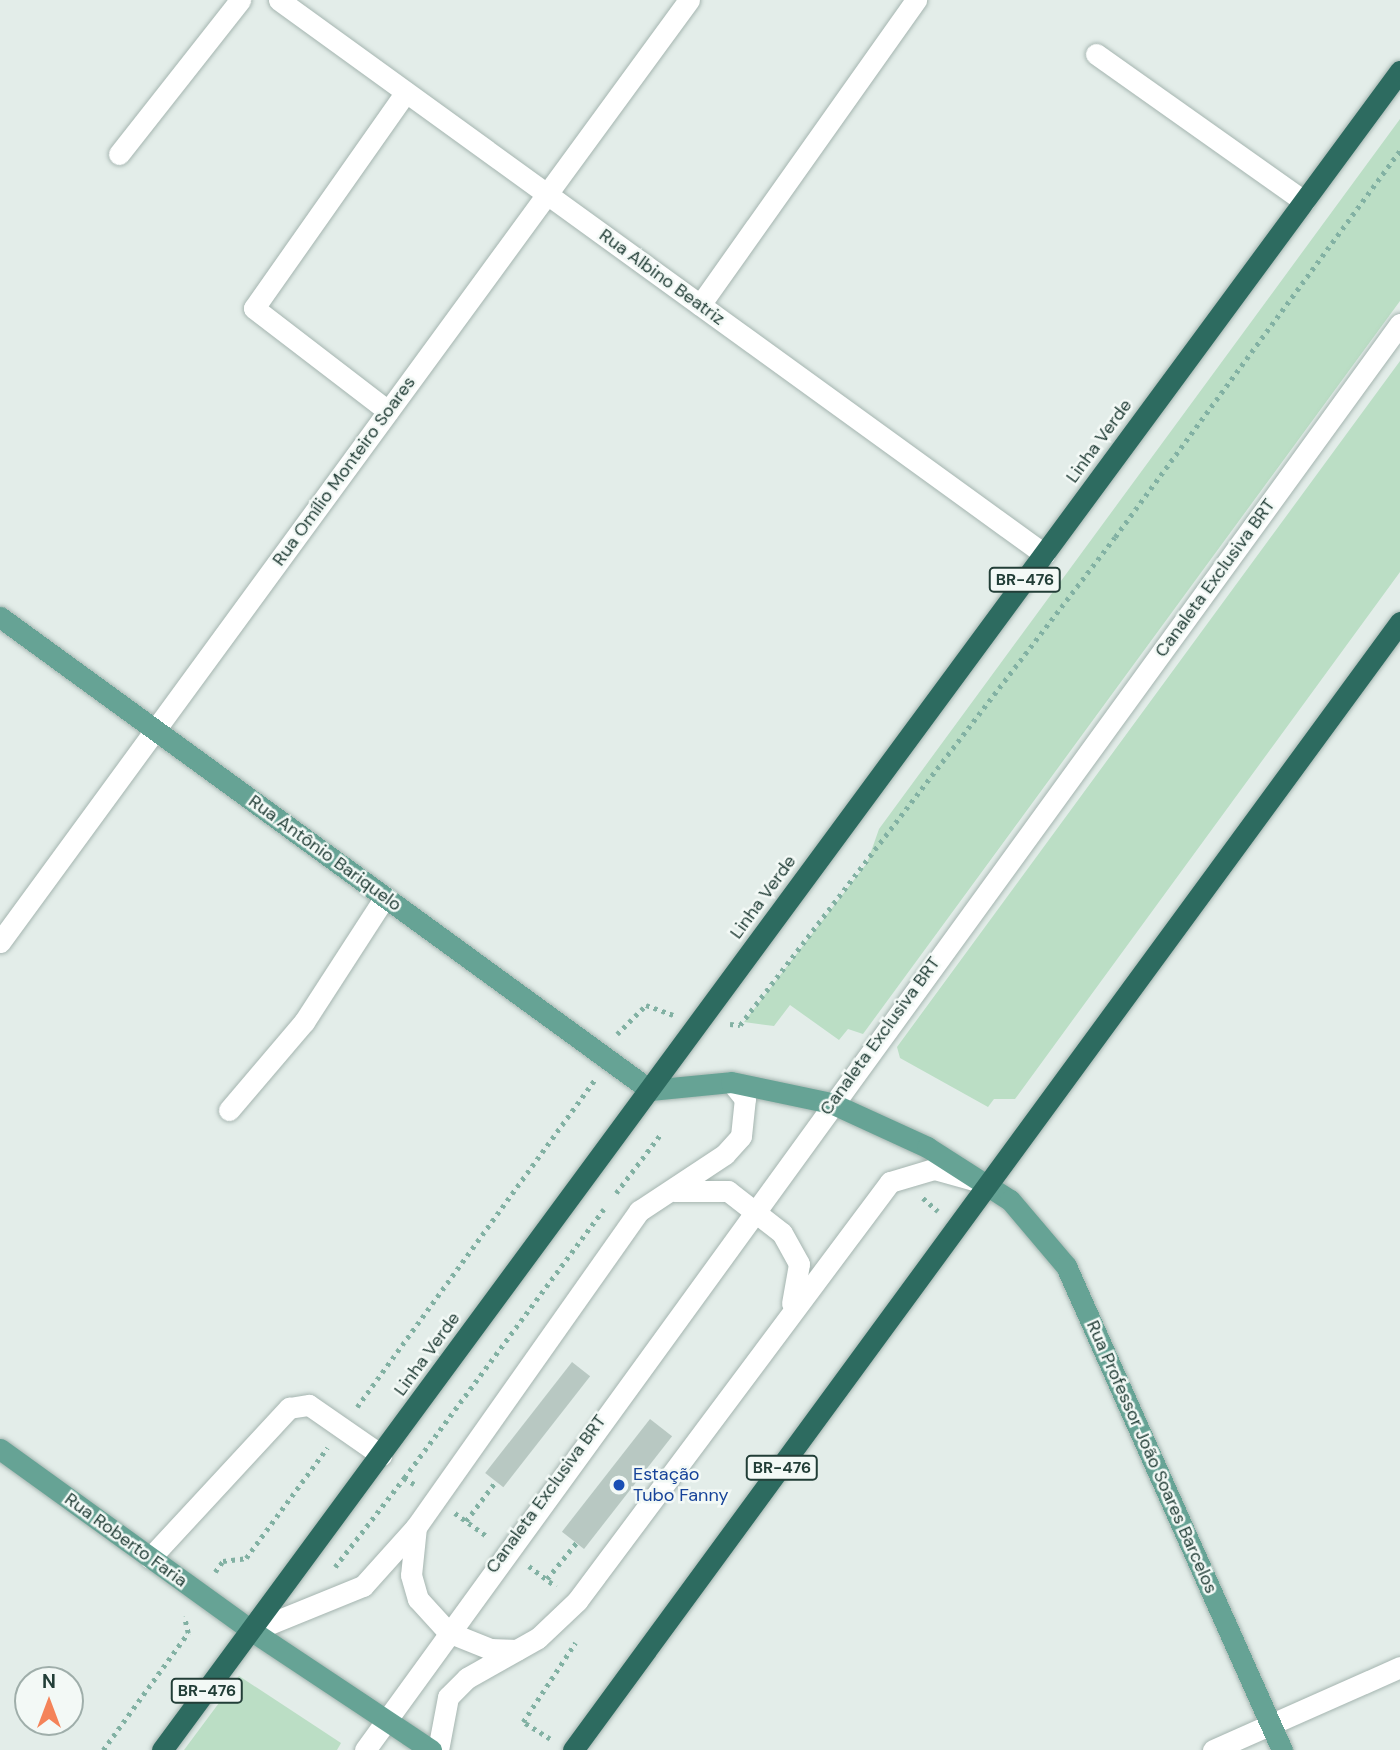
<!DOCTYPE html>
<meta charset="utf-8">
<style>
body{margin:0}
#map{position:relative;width:1400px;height:1750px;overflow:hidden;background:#e3ede9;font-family:"DM Sans",sans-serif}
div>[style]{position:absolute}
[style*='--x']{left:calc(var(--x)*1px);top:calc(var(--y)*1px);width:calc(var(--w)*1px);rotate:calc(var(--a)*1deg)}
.green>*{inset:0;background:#bbdec5}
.building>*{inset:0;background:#b8c8c2;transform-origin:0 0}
.path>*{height:4.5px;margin-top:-2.25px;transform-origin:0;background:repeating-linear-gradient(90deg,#82b1a3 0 3.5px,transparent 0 8.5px)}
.roads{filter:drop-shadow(0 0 2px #a5b5b0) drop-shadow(0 0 2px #a5b5b0)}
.minor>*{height:21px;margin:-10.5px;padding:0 10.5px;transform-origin:10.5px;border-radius:10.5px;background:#fff}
.major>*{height:21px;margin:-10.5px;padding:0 10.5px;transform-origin:10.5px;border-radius:10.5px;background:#66a395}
.highway>*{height:21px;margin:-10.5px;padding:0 10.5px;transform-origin:10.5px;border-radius:10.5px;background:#2d6b60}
.dots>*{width:19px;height:19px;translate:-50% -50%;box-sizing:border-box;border:4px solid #f3f9f6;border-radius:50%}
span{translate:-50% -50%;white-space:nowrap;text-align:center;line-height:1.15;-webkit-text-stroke:5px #f3f9f6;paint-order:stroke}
.shield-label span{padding:2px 5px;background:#f3f9f6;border:2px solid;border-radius:5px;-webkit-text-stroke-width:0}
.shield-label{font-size:16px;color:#223e37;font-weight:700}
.street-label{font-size:18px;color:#223e37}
.transit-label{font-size:18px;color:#164399}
.left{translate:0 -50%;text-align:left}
.north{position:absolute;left:14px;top:1666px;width:70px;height:70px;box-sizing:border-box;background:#f3f9f6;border:2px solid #9faeaa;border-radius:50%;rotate:0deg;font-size:19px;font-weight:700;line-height:28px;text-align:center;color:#223e37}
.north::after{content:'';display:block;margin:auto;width:24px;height:32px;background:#f48359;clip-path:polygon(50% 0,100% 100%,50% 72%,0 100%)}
</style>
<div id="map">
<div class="green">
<div style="clip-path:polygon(1400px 119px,1400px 301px,863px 1034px,848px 1029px,839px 1040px,790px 1005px,774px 1026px,744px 1022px,867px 863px,879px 829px)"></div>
<div style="clip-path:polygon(1400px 361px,1400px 572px,1015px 1099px,994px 1099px,988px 1107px,900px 1058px,897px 1047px)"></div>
<div style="clip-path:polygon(239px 1676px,341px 1743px,337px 1750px,184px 1750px)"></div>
</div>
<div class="building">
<div style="left:572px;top:1362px;width:23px;height:141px;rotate:38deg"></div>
<div style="left:650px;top:1419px;width:28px;height:143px;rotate:38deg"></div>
</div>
<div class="path">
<div style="--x:730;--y:1024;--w:10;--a:6"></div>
<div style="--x:740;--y:1025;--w:615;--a:-52.46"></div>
<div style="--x:1115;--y:537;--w:480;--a:-53.6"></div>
<div style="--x:617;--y:1034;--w:41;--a:-45"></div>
<div style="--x:646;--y:1005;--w:29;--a:20"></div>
<div style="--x:616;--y:1193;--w:73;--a:-52.8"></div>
<div style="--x:923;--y:1198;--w:20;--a:41"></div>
<div style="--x:357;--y:1407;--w:404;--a:-54"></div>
<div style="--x:404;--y:1478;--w:335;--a:-53.4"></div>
<div style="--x:455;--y:1513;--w:41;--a:36"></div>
<div style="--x:466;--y:1521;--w:50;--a:-53.1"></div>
<div style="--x:529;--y:1566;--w:34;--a:37"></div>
<div style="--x:335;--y:1567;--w:113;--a:-52.2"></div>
<div style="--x:404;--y:1478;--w:12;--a:31"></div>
<div style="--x:215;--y:1572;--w:14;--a:-54"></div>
<div style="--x:223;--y:1561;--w:23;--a:-7"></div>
<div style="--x:246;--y:1558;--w:137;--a:-53.6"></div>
<div style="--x:547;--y:1579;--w:48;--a:-51"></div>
<div style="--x:550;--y:1739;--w:32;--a:-148"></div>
<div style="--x:523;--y:1722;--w:95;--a:-56.6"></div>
<div style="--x:103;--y:1750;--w:145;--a:-54"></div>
<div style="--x:188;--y:1633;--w:17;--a:-103"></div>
</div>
<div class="roads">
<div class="minor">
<div style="--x:279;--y:0;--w:945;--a:35.91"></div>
<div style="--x:1096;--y:54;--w:255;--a:35.3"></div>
<div style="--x:119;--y:154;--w:196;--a:-51.8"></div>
<div style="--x:700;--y:305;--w:374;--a:-54.7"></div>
<div style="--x:388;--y:411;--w:169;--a:-142.5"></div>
<div style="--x:254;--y:308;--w:264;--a:-54.9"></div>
<div style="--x:0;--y:942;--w:1167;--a:-53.82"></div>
<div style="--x:229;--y:1110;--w:116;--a:-49.6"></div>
<div style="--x:304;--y:1022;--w:149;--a:-57.1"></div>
<div style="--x:674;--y:1191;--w:54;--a:0"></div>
<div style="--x:728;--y:1191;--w:68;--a:37.9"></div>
<div style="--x:782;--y:1233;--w:35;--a:61"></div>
<div style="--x:799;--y:1264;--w:40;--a:100"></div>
<div style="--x:416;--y:1527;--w:48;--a:95.9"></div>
<div style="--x:411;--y:1575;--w:25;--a:74"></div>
<div style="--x:418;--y:1599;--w:45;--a:47.7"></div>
<div style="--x:448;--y:1632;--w:45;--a:22"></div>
<div style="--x:490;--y:1649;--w:27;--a:2"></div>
<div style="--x:150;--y:1558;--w:205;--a:-47.2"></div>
<div style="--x:289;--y:1408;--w:20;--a:-9"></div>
<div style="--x:309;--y:1405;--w:88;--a:34.8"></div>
<div style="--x:252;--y:1631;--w:120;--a:-22.1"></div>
<div style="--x:363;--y:1586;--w:79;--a:-48.1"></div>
<div style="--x:416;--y:1527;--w:387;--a:-54.8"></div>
<div style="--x:639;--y:1211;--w:103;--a:-33.5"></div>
<div style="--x:725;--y:1154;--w:24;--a:-48"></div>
<div style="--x:741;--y:1136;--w:37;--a:-84"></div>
<div style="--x:745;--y:1099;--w:22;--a:-129"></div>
<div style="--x:365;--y:1750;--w:1762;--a:-54.03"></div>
<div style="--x:438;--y:1750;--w:54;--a:-79.3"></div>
<div style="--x:448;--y:1697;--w:27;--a:-45"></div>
<div style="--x:467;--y:1678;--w:81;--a:-29.4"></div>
<div style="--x:538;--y:1638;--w:54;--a:-43.5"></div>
<div style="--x:577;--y:1601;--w:523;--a:-53.24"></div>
<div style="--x:890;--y:1182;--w:46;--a:-16.5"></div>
<div style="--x:934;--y:1169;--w:41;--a:15.4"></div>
<div style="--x:1213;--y:1750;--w:205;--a:-23.9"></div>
</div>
<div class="major">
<div style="--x:0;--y:617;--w:804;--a:36.04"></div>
<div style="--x:650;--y:1090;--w:81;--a:-5.6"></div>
<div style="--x:731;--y:1082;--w:102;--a:11.9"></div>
<div style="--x:831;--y:1103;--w:106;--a:24.6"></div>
<div style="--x:927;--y:1147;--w:98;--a:32.6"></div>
<div style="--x:1010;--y:1200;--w:87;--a:49.7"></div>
<div style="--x:1066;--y:1266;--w:530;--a:65.95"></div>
<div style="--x:0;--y:1449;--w:311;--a:35.8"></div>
<div style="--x:252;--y:1631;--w:215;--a:33.6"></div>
</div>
<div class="highway">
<div style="--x:162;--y:1750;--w:2086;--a:-53.6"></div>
<div style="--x:573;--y:1750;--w:1399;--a:-53.75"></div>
</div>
</div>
<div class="dots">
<div style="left:619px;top:1485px;background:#1a4fb4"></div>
</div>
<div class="shield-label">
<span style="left:1025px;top:580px">BR-476</span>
<span style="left:782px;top:1468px">BR-476</span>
<span style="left:207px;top:1691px">BR-476</span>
</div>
<div class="street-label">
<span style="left:662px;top:277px;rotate:36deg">Rua Albino Beatriz</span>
<span style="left:1099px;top:441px;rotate:-54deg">Linha Verde</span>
<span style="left:344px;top:471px;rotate:-54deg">Rua Omílio Monteiro Soares</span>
<span style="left:1215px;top:578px;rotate:-54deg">Canaleta Exclusiva BRT</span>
<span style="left:325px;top:853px;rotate:36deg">Rua Antônio Bariquelo</span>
<span style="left:763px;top:897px;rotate:-54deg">Linha Verde</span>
<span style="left:880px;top:1036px;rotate:-54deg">Canaleta Exclusiva BRT</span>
<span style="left:427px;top:1354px;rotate:-54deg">Linha Verde</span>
<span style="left:1152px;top:1457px;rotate:66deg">Rua Professor João Soares Barcelos</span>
<span style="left:546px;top:1494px;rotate:-54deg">Canaleta Exclusiva BRT</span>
<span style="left:126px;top:1540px;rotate:36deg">Rua Roberto Faria</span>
</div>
<div class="transit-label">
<span class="left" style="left:633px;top:1485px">Estação<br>Tubo Fanny</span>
</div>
<div class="north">N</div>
</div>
